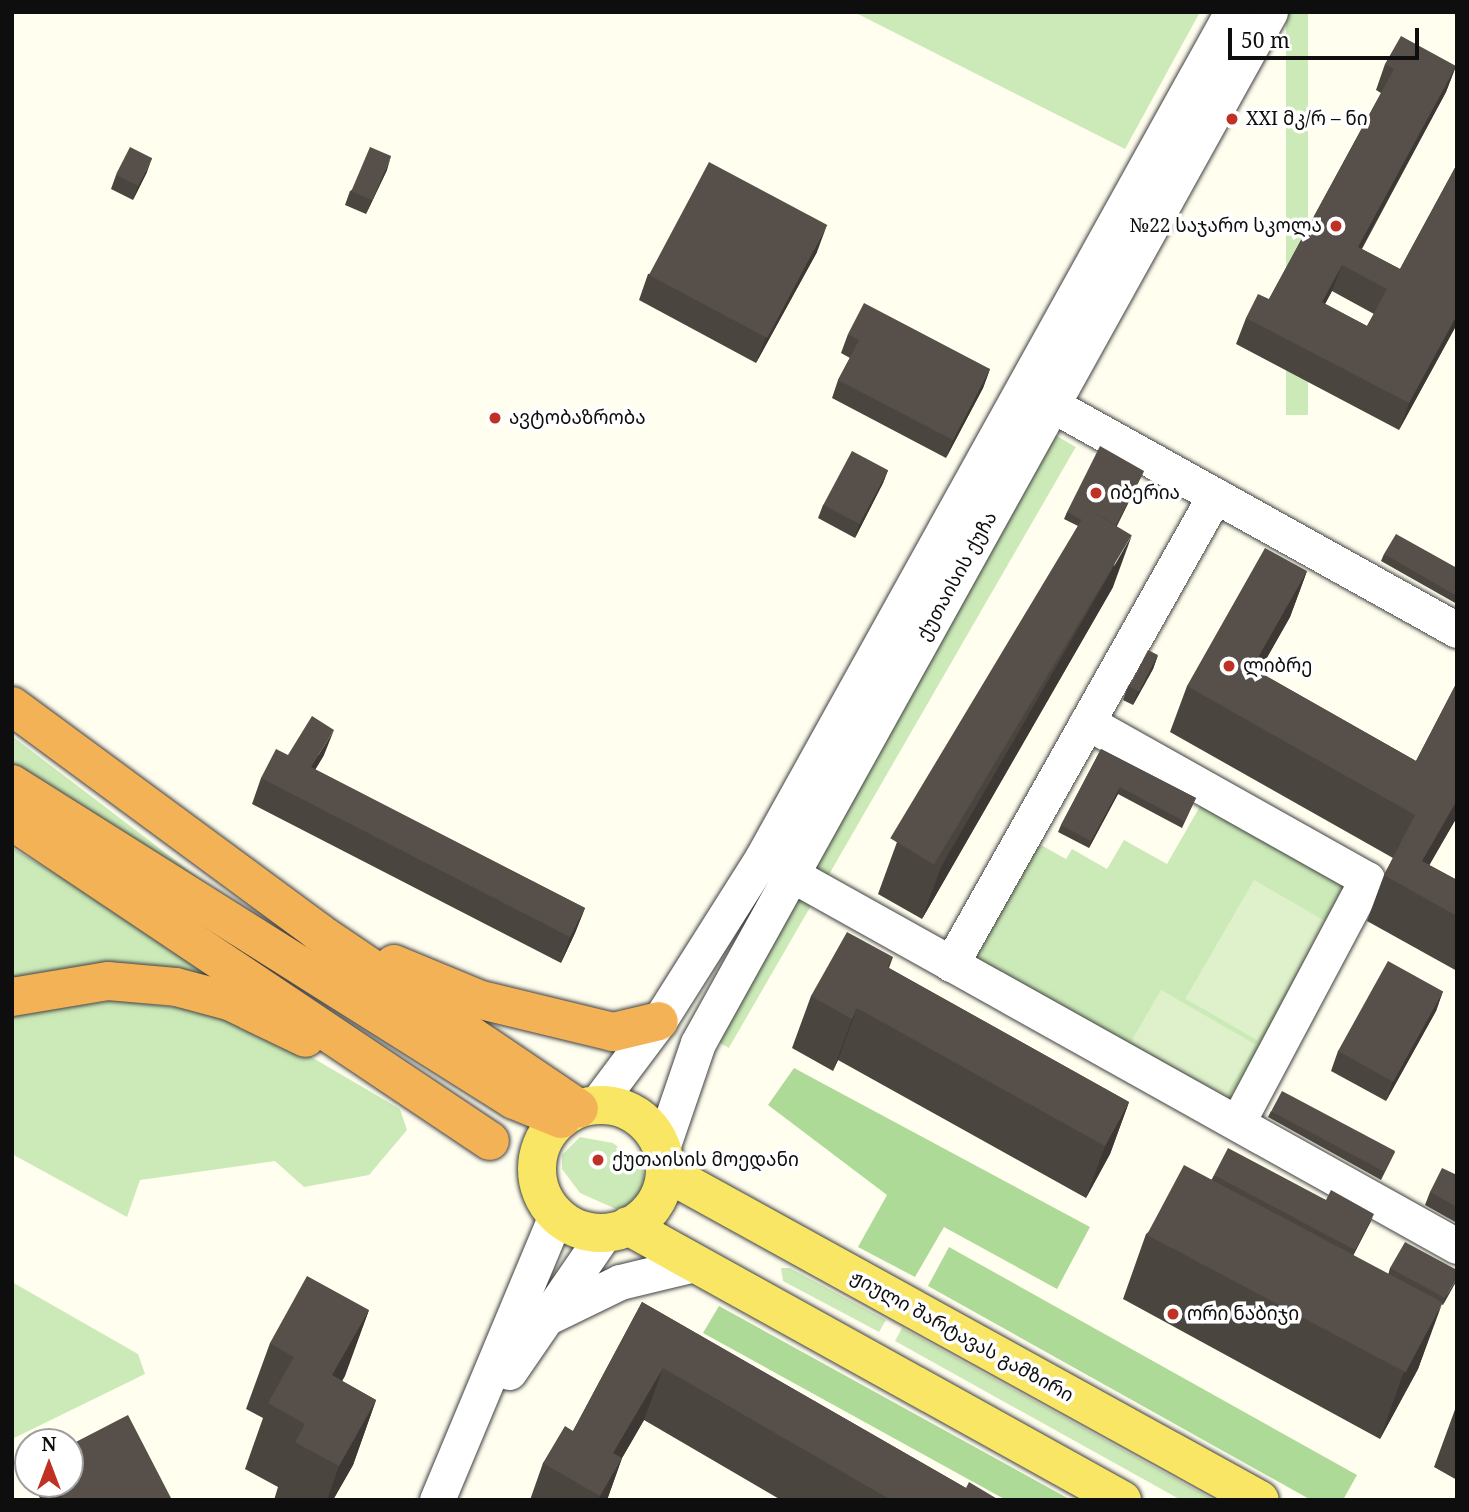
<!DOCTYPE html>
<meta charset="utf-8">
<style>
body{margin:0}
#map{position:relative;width:1469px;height:1512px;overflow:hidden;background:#fffeef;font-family:"Noto Serif","Noto Sans Georgian",serif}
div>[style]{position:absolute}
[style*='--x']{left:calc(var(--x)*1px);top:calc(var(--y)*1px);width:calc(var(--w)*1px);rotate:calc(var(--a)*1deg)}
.green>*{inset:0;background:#cceab8;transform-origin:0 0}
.forest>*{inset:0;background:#aeda98}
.pitch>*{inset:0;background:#dff1ca;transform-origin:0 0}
.roads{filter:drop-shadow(0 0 2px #414141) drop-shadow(0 0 2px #414141)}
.minor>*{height:35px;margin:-17.5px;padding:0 17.5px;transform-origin:17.5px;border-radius:17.5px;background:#fff}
.major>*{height:38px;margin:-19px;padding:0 19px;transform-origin:19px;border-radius:19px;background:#f9e665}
.major>.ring{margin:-19px;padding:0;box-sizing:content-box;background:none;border:38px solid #f9e665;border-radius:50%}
.highway>*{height:38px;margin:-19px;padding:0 19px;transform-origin:19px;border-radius:19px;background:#f4b257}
.wall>*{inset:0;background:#4b4540}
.shaded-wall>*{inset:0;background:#3d3834}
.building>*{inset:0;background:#57504a;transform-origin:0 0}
.dots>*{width:19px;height:19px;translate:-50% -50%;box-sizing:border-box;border:4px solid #fff;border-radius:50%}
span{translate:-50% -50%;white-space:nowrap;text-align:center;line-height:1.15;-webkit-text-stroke:7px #fff;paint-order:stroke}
.poi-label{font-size:19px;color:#0e0e0e}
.left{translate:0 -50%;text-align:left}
.right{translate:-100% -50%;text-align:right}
.street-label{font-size:19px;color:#0e0e0e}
.frame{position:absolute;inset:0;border:14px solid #0e0e0e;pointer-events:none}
.north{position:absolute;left:14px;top:1428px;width:70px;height:70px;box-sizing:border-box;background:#fff;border:2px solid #9f9f9f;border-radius:50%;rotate:0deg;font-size:19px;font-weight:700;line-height:28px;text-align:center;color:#0e0e0e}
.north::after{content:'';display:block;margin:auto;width:24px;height:32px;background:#bf3025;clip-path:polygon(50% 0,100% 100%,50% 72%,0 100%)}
.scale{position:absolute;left:1228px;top:28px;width:191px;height:32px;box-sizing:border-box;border:4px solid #0e0e0e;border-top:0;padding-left:9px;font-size:21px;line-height:24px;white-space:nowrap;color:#0e0e0e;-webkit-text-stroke:5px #fff;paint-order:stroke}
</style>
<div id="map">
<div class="green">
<div style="clip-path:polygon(854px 12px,1200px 12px,1125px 149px)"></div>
<div style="left:1286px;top:12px;width:22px;height:403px"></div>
<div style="left:1055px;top:435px;width:24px;height:694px;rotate:30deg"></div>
<div style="clip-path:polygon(12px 736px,230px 902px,12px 769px)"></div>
<div style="clip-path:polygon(1203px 801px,1351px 885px,1227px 1104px,964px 956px,1030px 839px,1066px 859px,1072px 849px,1107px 869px,1124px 840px,1167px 864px)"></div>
<div style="clip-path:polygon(12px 848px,244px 984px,12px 981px)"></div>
<div style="clip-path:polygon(115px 1000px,207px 1011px,296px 1048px,400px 1109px,407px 1130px,369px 1175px,304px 1187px,275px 1161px,140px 1180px,127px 1217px,12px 1154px,12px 1016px)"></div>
<div style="clip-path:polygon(580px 1137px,613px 1143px,641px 1165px,648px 1190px,641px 1202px,616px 1209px,580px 1193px,562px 1169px,562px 1155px)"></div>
<div style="clip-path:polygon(781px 1268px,790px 1268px,886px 1320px,879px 1332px,783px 1281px)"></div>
<div style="clip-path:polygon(12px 1282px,138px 1354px,145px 1374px,12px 1439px)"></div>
<div style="clip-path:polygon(902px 1328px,1214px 1500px,1181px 1500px,895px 1341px)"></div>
</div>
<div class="forest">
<div style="clip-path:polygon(794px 1068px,1090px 1227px,1057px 1289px,944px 1227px,915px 1277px,858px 1247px,887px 1195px,768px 1105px)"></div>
<div style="clip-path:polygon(949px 1247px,1357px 1475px,1343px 1500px,1311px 1500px,928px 1286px)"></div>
<div style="clip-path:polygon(719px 1306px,1071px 1500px,1006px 1500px,703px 1333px)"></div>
</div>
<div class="pitch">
<div style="left:1254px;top:880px;width:83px;height:137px;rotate:30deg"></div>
<div style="left:1161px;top:990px;width:109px;height:60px;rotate:30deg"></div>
</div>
<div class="roads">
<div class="minor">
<div style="--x:1031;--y:393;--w:487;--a:29.1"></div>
<div style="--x:1087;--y:722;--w:321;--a:29.3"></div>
<div style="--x:1367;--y:879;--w:276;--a:118"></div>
<div style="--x:771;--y:863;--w:786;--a:29.18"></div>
<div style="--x:951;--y:964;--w:538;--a:-60.62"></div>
<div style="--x:596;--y:1105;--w:105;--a:-53.1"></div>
<div style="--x:659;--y:1021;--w:193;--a:-57.7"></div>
<div style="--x:762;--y:858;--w:968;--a:-60.95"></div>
<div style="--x:662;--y:1148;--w:111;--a:-71.1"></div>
<div style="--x:698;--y:1043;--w:1179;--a:-60.98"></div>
<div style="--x:548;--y:1317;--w:80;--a:-25.9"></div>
<div style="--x:620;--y:1282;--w:77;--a:-13.5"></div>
<div style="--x:509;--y:1372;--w:168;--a:-55.5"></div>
<div style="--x:437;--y:1500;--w:308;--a:-67.3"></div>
</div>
<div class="major">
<div class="ring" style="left:537px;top:1105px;width:90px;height:90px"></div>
<div style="--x:665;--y:1172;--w:679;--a:28.87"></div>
<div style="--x:628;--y:1226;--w:565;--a:29.02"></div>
</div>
<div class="highway">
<div style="--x:12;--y:706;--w:380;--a:36.4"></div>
<div style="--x:318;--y:932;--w:315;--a:34.1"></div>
<div style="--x:12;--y:784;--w:593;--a:32.19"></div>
<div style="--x:514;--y:1100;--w:51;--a:22"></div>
<div style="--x:12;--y:821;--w:575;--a:33.8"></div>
<div style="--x:394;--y:964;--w:94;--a:22.5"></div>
<div style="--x:481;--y:1000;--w:136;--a:13.6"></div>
<div style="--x:613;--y:1032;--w:47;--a:-13.4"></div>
<div style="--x:12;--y:997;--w:97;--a:-9.5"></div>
<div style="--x:108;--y:981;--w:68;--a:5"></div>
<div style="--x:176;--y:987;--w:55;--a:14.8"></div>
<div style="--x:229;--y:1001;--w:85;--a:25.7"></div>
</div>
</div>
<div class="wall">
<div style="clip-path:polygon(evenodd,1385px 64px,1456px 66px,1446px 92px,1362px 249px,1400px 269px,1457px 164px,1457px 324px,1399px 430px,1236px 344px,1246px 318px,1269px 299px,1381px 93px,1376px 90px,1385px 64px,1332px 291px,1374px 314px,1367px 326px,1325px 304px,1332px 291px)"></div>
<div style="clip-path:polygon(387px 170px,366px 214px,345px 205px,350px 191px)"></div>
<div style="clip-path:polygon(147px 172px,133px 200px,111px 189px,116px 175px)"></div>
<div style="clip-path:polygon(817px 252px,756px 363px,639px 300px,648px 274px)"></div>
<div style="clip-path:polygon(848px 334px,990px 369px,983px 388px,946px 458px,832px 398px,838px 380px,850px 358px,841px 353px)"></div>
<div style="clip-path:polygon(888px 470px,883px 483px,855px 538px,818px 518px,823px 505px)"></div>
<div style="clip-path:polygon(1144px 471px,1117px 526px,1113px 587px,922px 919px,878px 894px,897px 842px,1078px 526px,1064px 519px,1067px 512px)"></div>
<div style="clip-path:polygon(1384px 554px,1457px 568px,1457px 604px,1381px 561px)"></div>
<div style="clip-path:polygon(1307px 571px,1290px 617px,1259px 672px,1416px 761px,1457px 682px,1457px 817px,1429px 865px,1457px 880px,1457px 971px,1367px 921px,1384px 875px,1393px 858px,1170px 732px,1187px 686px)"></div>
<div style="clip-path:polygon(1158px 655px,1153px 669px,1133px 705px,1123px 700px,1128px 686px)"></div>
<div style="clip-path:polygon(1101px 749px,1196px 798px,1182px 828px,1118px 794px,1089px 848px,1058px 832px,1061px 825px)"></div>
<div style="clip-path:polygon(288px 755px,324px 755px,315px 770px,585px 908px,575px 933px,561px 963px,252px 804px,261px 778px)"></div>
<div style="clip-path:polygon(893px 957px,889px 968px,1129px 1102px,1110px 1154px,1086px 1198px,838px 1060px,833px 1071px,792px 1048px,811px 996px)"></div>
<div style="clip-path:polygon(1443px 991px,1436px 1011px,1386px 1101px,1331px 1071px,1338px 1051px)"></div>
<div style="clip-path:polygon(1271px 1111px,1395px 1152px,1381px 1180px,1268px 1117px)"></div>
<div style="clip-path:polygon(1214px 1175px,1326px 1200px,1371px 1221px,1353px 1256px,1388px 1275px,1390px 1268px,1457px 1270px,1443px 1305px,1441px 1304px,1418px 1369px,1380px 1439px,1123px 1299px,1146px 1234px,1212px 1179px)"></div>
<div style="clip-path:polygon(1457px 1175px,1457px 1223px,1425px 1205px,1430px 1192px)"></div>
<div style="clip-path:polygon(642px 1302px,966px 1488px,999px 1500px,781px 1500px,644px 1420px,622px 1458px,607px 1500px,530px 1500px,543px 1463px,573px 1431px)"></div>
<div style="clip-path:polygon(369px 1310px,342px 1381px,376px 1400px,353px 1465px,333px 1500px,274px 1500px,278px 1487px,245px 1469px,263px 1418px,246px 1409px,270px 1343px)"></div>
<div style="clip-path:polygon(1457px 1404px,1457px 1480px,1434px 1467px)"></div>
<div style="clip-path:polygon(34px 1484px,70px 1484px,172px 1500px,41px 1500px,33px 1486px)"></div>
</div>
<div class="shaded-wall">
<div style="clip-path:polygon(1456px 66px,1446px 92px,1350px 269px,1358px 247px)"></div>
<div style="clip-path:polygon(391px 156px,387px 170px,366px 214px,371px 201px)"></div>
<div style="clip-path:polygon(152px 158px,147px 172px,133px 200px,138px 186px)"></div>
<div style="clip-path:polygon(827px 225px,817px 252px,756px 363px,766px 337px)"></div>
<div style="clip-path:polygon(1342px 265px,1332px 291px,1312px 328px,1322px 302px)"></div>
<div style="clip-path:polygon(1457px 315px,1457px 324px,1399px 430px,1409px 403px)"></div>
<div style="clip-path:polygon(990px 369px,983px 388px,946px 458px,953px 440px)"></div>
<div style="clip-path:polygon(888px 470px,883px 483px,855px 538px,859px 524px)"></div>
<div style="clip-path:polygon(1144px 471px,1109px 541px,1111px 535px)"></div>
<div style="clip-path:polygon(1132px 535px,1113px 587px,922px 919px,941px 867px)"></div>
<div style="clip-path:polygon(1307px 571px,1290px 617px,1235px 713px,1252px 668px)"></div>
<div style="clip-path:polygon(1158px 655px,1153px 669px,1133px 705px,1138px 691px)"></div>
<div style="clip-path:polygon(334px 730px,324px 755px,301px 793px,311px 767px)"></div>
<div style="clip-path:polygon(1120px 787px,1118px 794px,1089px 848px,1091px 841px)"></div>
<div style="clip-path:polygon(1457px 800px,1457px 817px,1414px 892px,1422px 861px)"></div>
<div style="clip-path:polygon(585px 908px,575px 933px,561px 963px,570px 937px)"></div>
<div style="clip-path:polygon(1443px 991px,1436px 1011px,1386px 1101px,1393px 1081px)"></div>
<div style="clip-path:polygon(857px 1008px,838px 1060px,833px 1071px,852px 1019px)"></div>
<div style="clip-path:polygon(1129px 1102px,1110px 1154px,1086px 1198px,1105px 1146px)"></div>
<div style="clip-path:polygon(1374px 1214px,1371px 1221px,1352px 1257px,1355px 1250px)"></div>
<div style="clip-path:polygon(1457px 1278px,1457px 1280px,1443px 1305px,1445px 1298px)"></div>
<div style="clip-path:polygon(1442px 1304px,1418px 1369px,1380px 1439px,1403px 1374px)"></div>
<div style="clip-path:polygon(369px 1310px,345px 1376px,309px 1440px,332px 1375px)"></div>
<div style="clip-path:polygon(663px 1368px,644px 1420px,600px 1496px,613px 1453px)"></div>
<div style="clip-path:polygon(376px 1400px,353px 1465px,333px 1500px,327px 1500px,339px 1466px)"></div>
<div style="clip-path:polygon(622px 1458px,607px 1500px,598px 1500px,600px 1496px)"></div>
</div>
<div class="building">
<div style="clip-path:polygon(evenodd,1401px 36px,1456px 66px,1358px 247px,1400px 269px,1457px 164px,1457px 315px,1409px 403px,1246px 318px,1258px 294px,1269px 299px,1394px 69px,1385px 64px,1401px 36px,1342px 265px,1387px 289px,1367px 326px,1322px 302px,1342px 265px)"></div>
<div style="left:130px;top:147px;width:25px;height:31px;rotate:27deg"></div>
<div style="left:370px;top:147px;width:23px;height:48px;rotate:23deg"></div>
<div style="left:709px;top:162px;width:134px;height:128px;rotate:28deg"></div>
<div style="clip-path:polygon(864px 303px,990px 369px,953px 440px,838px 380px,859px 340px,848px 334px)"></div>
<div style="clip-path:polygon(1100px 446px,1144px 471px,1116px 525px,1088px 509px,1082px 520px,1067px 512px)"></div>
<div style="left:852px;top:451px;width:41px;height:61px;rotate:28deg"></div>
<div style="left:1088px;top:509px;width:51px;height:384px;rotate:31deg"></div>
<div style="clip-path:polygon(1396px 534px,1457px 568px,1457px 596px,1384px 554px)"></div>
<div style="clip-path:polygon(1265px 548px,1307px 571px,1252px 668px,1416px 761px,1457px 682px,1457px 800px,1422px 861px,1457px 880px,1457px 916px,1384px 875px,1415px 815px,1187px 686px)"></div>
<div style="left:1148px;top:650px;width:11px;height:41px;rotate:27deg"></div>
<div style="clip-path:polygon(312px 716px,334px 730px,311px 767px,585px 908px,570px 937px,261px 778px,276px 749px,288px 755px)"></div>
<div style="clip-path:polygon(1101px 749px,1196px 798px,1184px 821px,1120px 787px,1091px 841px,1061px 825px)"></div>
<div style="clip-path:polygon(847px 932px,893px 957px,887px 967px,1129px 1102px,1105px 1146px,857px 1008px,852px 1019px,811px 996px)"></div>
<div style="left:1388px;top:961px;width:63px;height:103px;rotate:29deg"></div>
<div style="left:1282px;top:1091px;width:128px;height:23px;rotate:28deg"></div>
<div style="clip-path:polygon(1228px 1148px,1326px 1200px,1331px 1190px,1374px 1214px,1355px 1250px,1214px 1175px)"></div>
<div style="left:1184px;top:1165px;width:293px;height:79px;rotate:28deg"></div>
<div style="clip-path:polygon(1442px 1168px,1457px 1175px,1457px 1207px,1430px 1192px)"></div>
<div style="clip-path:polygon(1405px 1242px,1457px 1270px,1457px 1278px,1445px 1298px,1390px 1268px)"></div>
<div style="clip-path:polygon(307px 1276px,369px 1310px,332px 1375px,376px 1400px,339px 1466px,295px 1442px,305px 1424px,268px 1403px,294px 1357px,270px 1343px)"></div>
<div style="clip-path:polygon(642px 1302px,966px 1488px,969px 1482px,999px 1500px,891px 1500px,663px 1368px,613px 1453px,622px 1458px,600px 1496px,543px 1463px,565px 1426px,573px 1431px)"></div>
<div style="clip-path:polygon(128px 1415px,172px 1500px,64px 1500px,56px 1484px,70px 1484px,70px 1445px)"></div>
</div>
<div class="dots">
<div style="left:1232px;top:119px;background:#bf3025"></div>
<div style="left:1336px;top:226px;background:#bf3025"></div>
<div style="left:495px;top:418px;background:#bf3025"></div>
<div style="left:1096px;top:493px;background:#bf3025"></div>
<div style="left:1229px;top:666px;background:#bf3025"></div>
<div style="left:598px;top:1160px;background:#bf3025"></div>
<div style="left:1173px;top:1314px;background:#bf3025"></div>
</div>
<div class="poi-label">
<span class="left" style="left:1246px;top:119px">XXI მკ/რ – ნი</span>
<span class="right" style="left:1322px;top:226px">№22 საჯარო სკოლა</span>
<span class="left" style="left:509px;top:418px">ავტობაზრობა</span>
<span class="left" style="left:1110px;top:493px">იბერია</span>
<span class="left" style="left:1243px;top:666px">ლიბრე</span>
<span class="left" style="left:612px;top:1160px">ქუთაისის მოედანი</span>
<span class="left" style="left:1187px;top:1314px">ორი ნაბიჯი</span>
</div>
<div class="street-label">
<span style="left:957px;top:576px;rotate:-61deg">ქუთაისის ქუჩა</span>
<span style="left:962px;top:1336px;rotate:29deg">ჟიული შარტავას გამზირი</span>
</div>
<div class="frame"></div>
<div class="north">N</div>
<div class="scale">50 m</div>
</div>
